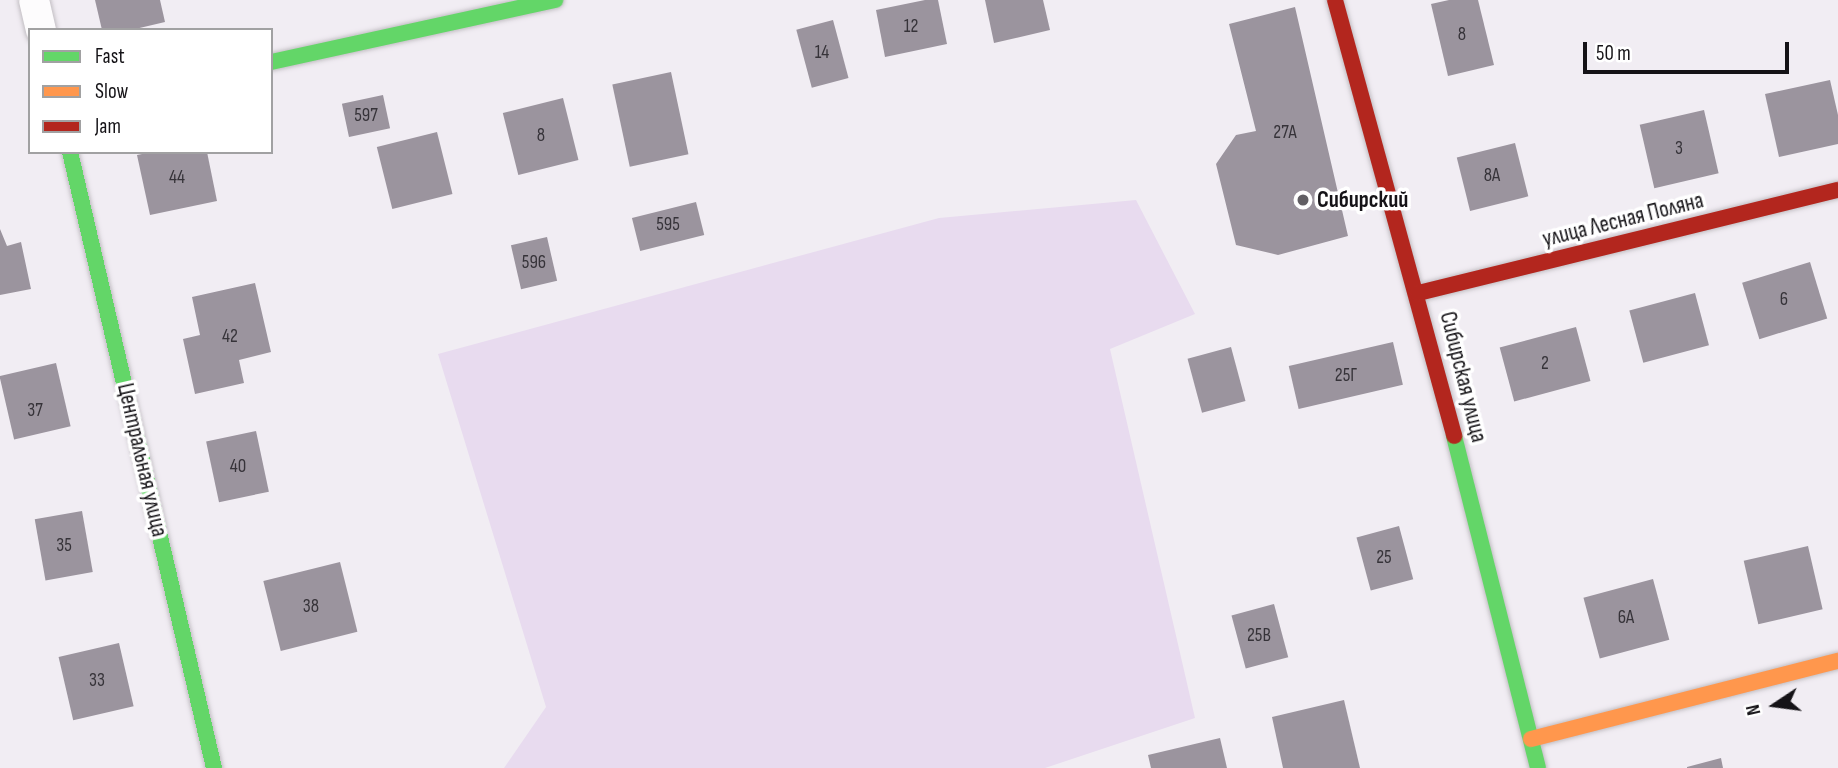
<!DOCTYPE html>
<meta charset="utf-8">
<style>
body{margin:0}
#map{position:relative;width:1838px;height:768px;overflow:hidden;background:#f1edf3;font-family:"Sofia Sans Condensed",sans-serif}
div>[style]{position:absolute}
[style*='--x']{left:calc(var(--x)*1px);top:calc(var(--y)*1px);width:calc(var(--w)*1px);rotate:calc(var(--a)*1deg)}
.green>*{inset:0;background:#e8dbef}
.building>*{inset:0;background:#9b949e;transform-origin:0 0}
.roads{filter:drop-shadow(0 0 2px #c2bec3) drop-shadow(0 0 2px #c2bec3)}
.street>*{height:30px;margin:-15px;padding:0 15px;transform-origin:15px;border-radius:15px;background:#fdfcfd}
.fast>*{height:16px;margin:-8px;padding:0 8px;transform-origin:8px;border-radius:8px;background:#63d668}
.slow>*{height:16px;margin:-8px;padding:0 8px;transform-origin:8px;border-radius:8px;background:#ff974d}
.jam>*{height:16px;margin:-8px;padding:0 8px;transform-origin:8px;border-radius:8px;background:#b3261e}
.dots>*{width:19px;height:19px;translate:-50% -50%;box-sizing:border-box;border:4px solid #fff;border-radius:50%}
span{translate:-50% -50%;white-space:nowrap;text-align:center;line-height:1.15;-webkit-text-stroke:7px #fff;paint-order:stroke}
.number-label{font-size:19px;color:#363339}
.number-label span{-webkit-text-stroke-width:0}
.poi-label{font-size:23px;color:#151317;font-weight:700}
.left{translate:0 -50%;text-align:left}
.street-label{font-size:23px;color:#151317}
.legend{position:absolute;left:28px;top:28px;width:245px;height:126px;box-sizing:border-box;background:#fff;border:2px solid #a1a1a2;margin:0;padding:9px 12px;list-style:none;font-size:21px;color:#151317}
.legend li{display:flex;align-items:center;gap:14px;height:35px}
.legend b{width:35px;border:2px solid #a1a1a2}
.north{position:absolute;left:1740px;top:670px;width:70px;height:70px;-webkit-text-stroke:5px #fff;paint-order:stroke;rotate:257deg;font-size:19px;font-weight:700;line-height:28px;text-align:center;color:#151317}
.north::after{content:'';display:block;margin:auto;width:24px;height:32px;background:#151317;clip-path:polygon(50% 0,100% 100%,50% 72%,0 100%)}
.scale{position:absolute;left:1583px;top:42px;width:206px;height:32px;box-sizing:border-box;border:4px solid #151317;border-top:0;padding-left:9px;font-size:21px;line-height:24px;white-space:nowrap;color:#151317;-webkit-text-stroke:5px #fff;paint-order:stroke}
</style>
<div id="map">
<div class="green">
<div style="clip-path:polygon(1136px 200px,1195px 314px,1110px 349px,1195px 718px,1045px 768px,504px 768px,546px 707px,438px 354px,939px 218px)"></div>
</div>
<div class="building">
<div style="clip-path:polygon(95px 0,160px 0,165px 22px,131px 30px,102px 30px)"></div>
<div style="clip-path:polygon(925px 0,938px 0,947px 44px,885px 57px,876px 10px)"></div>
<div style="clip-path:polygon(985px 0,1043px 0,1050px 30px,994px 43px)"></div>
<div style="clip-path:polygon(1449px 0,1478px 0,1494px 65px,1448px 76px,1431px 4px)"></div>
<div style="clip-path:polygon(1295px 7px,1348px 236px,1278px 255px,1236px 245px,1216px 164px,1236px 135px,1256px 131px,1229px 24px)"></div>
<div style="left:833px;top:20px;width:60px;height:38px;rotate:75deg"></div>
<div style="left:671px;top:72px;width:84px;height:60px;rotate:78deg"></div>
<div style="clip-path:polygon(1830px 80px,1838px 115px,1838px 144px,1779px 157px,1765px 94px)"></div>
<div style="left:383px;top:95px;width:34px;height:42px;rotate:78deg"></div>
<div style="left:563px;top:98px;width:64px;height:62px;rotate:76deg"></div>
<div style="left:1704px;top:110px;width:65px;height:66px;rotate:77deg"></div>
<div style="left:437px;top:132px;width:64px;height:62px;rotate:76deg"></div>
<div style="left:1515px;top:143px;width:55px;height:60px;rotate:76deg"></div>
<div style="clip-path:polygon(152px 152px,207px 152px,217px 201px,150px 215px,137px 155px)"></div>
<div style="left:696px;top:202px;width:34px;height:66px;rotate:76deg"></div>
<div style="clip-path:polygon(0 229px,7px 246px,21px 242px,31px 289px,0 295px)"></div>
<div style="left:547px;top:237px;width:45px;height:37px;rotate:77deg"></div>
<div style="left:1810px;top:262px;width:59px;height:71px;rotate:73deg"></div>
<div style="clip-path:polygon(255px 283px,271px 352px,239px 360px,244px 383px,195px 394px,183px 339px,200px 335px,192px 297px)"></div>
<div style="left:1695px;top:293px;width:54px;height:68px;rotate:75deg"></div>
<div style="left:1576px;top:327px;width:56px;height:79px;rotate:75deg"></div>
<div style="left:1393px;top:342px;width:44px;height:107px;rotate:77deg"></div>
<div style="left:1231px;top:347px;width:56px;height:45px;rotate:75deg"></div>
<div style="left:56px;top:363px;width:65px;height:58px;rotate:77deg"></div>
<div style="left:256px;top:431px;width:62px;height:51px;rotate:78deg"></div>
<div style="left:82px;top:511px;width:62px;height:48px;rotate:80deg"></div>
<div style="left:1399px;top:526px;width:55px;height:44px;rotate:75deg"></div>
<div style="left:1808px;top:546px;width:65px;height:66px;rotate:77deg"></div>
<div style="left:340px;top:562px;width:72px;height:79px;rotate:76deg"></div>
<div style="left:1653px;top:579px;width:63px;height:72px;rotate:75deg"></div>
<div style="left:1274px;top:604px;width:55px;height:44px;rotate:75deg"></div>
<div style="left:119px;top:643px;width:65px;height:62px;rotate:77deg"></div>
<div style="clip-path:polygon(1344px 700px,1360px 768px,1283px 768px,1272px 717px)"></div>
<div style="clip-path:polygon(1220px 738px,1227px 768px,1151px 768px,1148px 755px)"></div>
<div style="clip-path:polygon(1721px 758px,1723px 768px,1687px 768px,1687px 767px)"></div>
</div>
<div class="roads">
<div class="street">
<div style="--x:34;--y:0;--w:31;--a:77"></div>
</div>
<div class="fast">
<div style="--x:271;--y:62;--w:291;--a:-12.3"></div>
<div style="--x:70;--y:152;--w:633;--a:76.84"></div>
<div style="--x:1454;--y:436;--w:342;--a:75.8"></div>
</div>
<div class="slow">
<div style="--x:1531;--y:739;--w:317;--a:-14.3"></div>
</div>
<div class="jam">
<div style="--x:1335;--y:0;--w:452;--a:74.7"></div>
<div style="--x:1418;--y:293;--w:432;--a:-13.8"></div>
</div>
</div>
<div class="dots">
<div style="left:1303px;top:200px;background:#625f64"></div>
</div>
<div class="number-label">
<span style="left:911px;top:27px">12</span>
<span style="left:1462px;top:35px">8</span>
<span style="left:822px;top:53px">14</span>
<span style="left:366px;top:116px">597</span>
<span style="left:1285px;top:133px">27А</span>
<span style="left:541px;top:136px">8</span>
<span style="left:1679px;top:149px">3</span>
<span style="left:1492px;top:176px">8А</span>
<span style="left:177px;top:178px">44</span>
<span style="left:668px;top:225px">595</span>
<span style="left:534px;top:263px">596</span>
<span style="left:1784px;top:300px">6</span>
<span style="left:230px;top:337px">42</span>
<span style="left:1545px;top:364px">2</span>
<span style="left:1346px;top:376px">25Г</span>
<span style="left:35px;top:411px">37</span>
<span style="left:238px;top:467px">40</span>
<span style="left:64px;top:546px">35</span>
<span style="left:1384px;top:558px">25</span>
<span style="left:311px;top:607px">38</span>
<span style="left:1626px;top:618px">6А</span>
<span style="left:1259px;top:636px">25В</span>
<span style="left:97px;top:681px">33</span>
</div>
<div class="poi-label">
<span class="left" style="left:1317px;top:200px">Сибирский</span>
</div>
<div class="street-label">
<span style="left:1623px;top:220px;rotate:-14deg">улица Лесная Поляна</span>
<span style="left:1463px;top:377px;rotate:76deg">Сибирская улица</span>
<span style="left:142px;top:460px;rotate:77deg">Центральная улица</span>
</div>
<ul class="legend">
<li><b style="height:9px;background:#63d668"></b>Fast</li>
<li><b style="height:9px;background:#ff974d"></b>Slow</li>
<li><b style="height:9px;background:#b3261e"></b>Jam</li>
</ul>
<div class="north">N</div>
<div class="scale">50 m</div>
</div>
